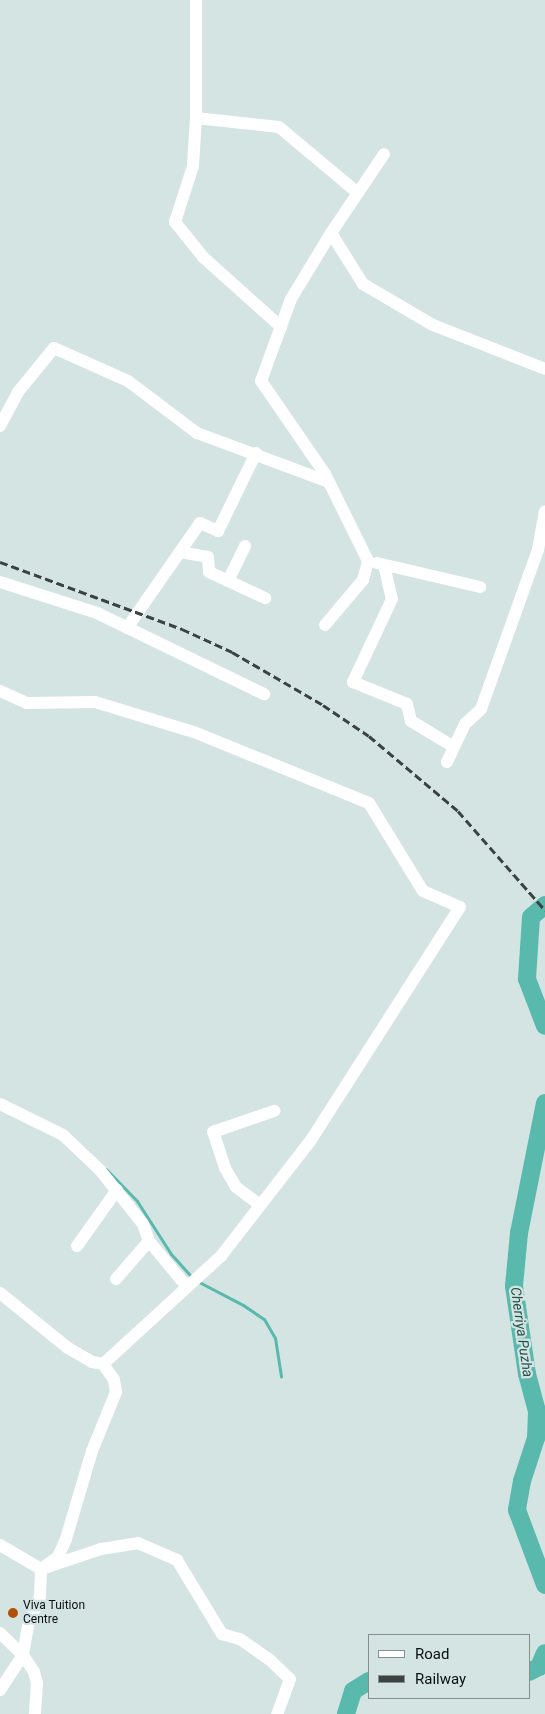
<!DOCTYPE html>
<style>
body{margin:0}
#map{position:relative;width:545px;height:1714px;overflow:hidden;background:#d4e4e2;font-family:Roboto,sans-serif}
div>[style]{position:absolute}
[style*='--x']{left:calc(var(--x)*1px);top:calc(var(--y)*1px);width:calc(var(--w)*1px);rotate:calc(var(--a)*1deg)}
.stream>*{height:3px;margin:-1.5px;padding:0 1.5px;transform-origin:1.5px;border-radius:1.5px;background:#59b9ad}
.river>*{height:18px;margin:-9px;padding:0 9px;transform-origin:9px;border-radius:9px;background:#59b9ad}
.minor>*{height:12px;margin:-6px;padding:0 6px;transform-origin:6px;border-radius:6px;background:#fff}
.rail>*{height:3px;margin-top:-1.5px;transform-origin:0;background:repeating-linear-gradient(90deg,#3b4342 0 8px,transparent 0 12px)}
.dots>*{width:14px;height:14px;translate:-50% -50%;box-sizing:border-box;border:2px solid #d4e4e2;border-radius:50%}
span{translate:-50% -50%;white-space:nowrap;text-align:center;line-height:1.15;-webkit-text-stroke:4.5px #d4e4e2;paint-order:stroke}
.poi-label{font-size:12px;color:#090f0e}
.left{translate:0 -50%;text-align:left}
.water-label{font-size:14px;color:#26514b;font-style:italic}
.legend{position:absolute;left:368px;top:1634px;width:162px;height:65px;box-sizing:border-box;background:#d4e4e2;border:1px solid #838f8d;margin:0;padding:6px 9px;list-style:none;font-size:15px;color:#090f0e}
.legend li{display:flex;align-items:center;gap:10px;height:25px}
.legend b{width:25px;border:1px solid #838f8d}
</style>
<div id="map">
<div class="stream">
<div style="--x:106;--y:1169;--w:45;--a:45.9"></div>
<div style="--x:137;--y:1201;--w:63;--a:57.3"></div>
<div style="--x:171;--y:1254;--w:31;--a:48"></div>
<div style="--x:199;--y:1282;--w:50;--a:27.6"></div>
<div style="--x:243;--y:1305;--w:25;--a:34"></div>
<div style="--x:264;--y:1319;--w:22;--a:60"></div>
<div style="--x:275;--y:1338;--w:39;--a:81"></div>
</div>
<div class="river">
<div style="--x:545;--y:905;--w:18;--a:139"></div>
<div style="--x:531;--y:917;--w:62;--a:93.7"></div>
<div style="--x:527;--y:979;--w:50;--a:69"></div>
<div style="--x:545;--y:1103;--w:133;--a:101.3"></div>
<div style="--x:519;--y:1233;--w:53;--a:95.4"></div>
<div style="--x:514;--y:1286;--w:89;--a:81.6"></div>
<div style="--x:527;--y:1374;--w:38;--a:75"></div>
<div style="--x:537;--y:1411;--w:27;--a:92"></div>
<div style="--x:536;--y:1438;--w:45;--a:108"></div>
<div style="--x:522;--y:1481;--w:29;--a:100"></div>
<div style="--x:517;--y:1510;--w:80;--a:69.5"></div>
<div style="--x:529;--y:1672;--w:11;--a:-27"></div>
<div style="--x:539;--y:1667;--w:15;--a:-67"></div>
<div style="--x:346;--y:1714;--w:24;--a:-73"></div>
<div style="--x:353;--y:1691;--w:19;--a:-32"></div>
</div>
<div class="minor">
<div style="--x:196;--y:0;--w:118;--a:90"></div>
<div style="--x:196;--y:118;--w:48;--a:93.6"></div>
<div style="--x:193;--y:166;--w:59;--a:107.8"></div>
<div style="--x:175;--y:222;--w:45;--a:51.3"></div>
<div style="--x:203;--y:257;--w:105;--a:41.9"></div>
<div style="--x:196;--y:118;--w:83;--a:6.2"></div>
<div style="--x:279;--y:127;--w:103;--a:39.9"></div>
<div style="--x:331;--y:233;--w:60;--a:57.9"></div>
<div style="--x:363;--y:284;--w:81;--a:30.4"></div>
<div style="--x:433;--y:325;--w:120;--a:21.4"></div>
<div style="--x:0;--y:426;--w:38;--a:-62"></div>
<div style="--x:18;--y:392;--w:57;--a:-50.7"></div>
<div style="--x:54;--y:348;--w:81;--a:24"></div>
<div style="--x:128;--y:381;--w:86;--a:37"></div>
<div style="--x:197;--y:433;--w:141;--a:20.4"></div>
<div style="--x:180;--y:552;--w:28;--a:10"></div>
<div style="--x:208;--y:557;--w:15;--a:86"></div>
<div style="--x:209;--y:572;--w:62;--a:24.9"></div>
<div style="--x:377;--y:563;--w:106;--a:13.1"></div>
<div style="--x:384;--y:565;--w:35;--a:77"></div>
<div style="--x:392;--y:599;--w:92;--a:115.2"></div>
<div style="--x:353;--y:682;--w:58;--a:22.2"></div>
<div style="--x:407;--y:704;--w:17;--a:77"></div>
<div style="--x:411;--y:721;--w:50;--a:31.2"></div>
<div style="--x:228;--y:581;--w:39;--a:-64"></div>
<div style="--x:0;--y:582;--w:102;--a:17.7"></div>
<div style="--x:97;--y:613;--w:186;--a:25.9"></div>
<div style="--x:325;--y:625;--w:59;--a:-49.8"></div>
<div style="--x:363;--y:580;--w:20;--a:-75"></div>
<div style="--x:368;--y:561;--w:97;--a:-116.3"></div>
<div style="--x:325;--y:474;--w:113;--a:-124.5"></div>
<div style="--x:261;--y:381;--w:87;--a:-69.9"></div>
<div style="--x:291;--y:299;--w:77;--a:-58.8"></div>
<div style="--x:331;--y:233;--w:95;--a:-56.1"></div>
<div style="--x:127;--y:628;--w:128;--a:-55.2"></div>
<div style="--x:200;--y:523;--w:20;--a:24"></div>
<div style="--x:218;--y:531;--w:87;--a:-64"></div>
<div style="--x:0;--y:691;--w:30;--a:24"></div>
<div style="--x:27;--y:703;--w:68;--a:-0.8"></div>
<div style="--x:95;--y:702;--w:103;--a:16.9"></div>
<div style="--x:194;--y:732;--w:189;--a:22.1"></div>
<div style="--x:369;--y:803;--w:103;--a:58.5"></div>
<div style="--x:423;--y:891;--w:40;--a:23.4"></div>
<div style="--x:460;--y:907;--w:277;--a:122.6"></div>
<div style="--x:311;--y:1140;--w:147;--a:127.8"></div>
<div style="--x:221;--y:1256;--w:160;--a:137.5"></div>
<div style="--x:103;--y:1364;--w:19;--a:55"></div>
<div style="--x:114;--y:1380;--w:12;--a:81"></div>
<div style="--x:116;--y:1392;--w:64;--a:112.1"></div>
<div style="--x:92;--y:1451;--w:92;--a:106.5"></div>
<div style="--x:66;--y:1539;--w:20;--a:114"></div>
<div style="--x:58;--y:1557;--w:21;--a:145"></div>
<div style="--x:41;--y:1569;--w:27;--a:92"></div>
<div style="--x:40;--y:1596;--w:32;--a:112"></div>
<div style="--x:28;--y:1626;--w:29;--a:100"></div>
<div style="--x:23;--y:1655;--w:42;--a:123.3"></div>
<div style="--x:447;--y:762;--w:42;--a:-64.7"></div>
<div style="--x:465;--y:724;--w:22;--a:-43"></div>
<div style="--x:481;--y:709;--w:169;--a:-70.3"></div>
<div style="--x:538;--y:550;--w:39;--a:-80"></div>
<div style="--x:0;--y:1104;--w:70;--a:26.2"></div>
<div style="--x:63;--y:1135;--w:51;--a:43.4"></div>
<div style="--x:100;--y:1170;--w:69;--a:51.5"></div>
<div style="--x:143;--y:1224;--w:18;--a:71"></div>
<div style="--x:149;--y:1241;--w:60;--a:50.4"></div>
<div style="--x:260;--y:1205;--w:30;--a:-143"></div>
<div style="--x:236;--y:1187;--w:22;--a:-120"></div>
<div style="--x:225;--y:1168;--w:38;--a:-108"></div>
<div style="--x:213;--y:1132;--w:65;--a:-19"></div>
<div style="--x:77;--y:1246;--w:69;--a:-54.5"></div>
<div style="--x:116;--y:1279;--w:50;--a:-49"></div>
<div style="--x:0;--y:1293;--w:87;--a:39"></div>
<div style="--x:68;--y:1348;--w:28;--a:30"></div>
<div style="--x:92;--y:1362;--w:11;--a:10"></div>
<div style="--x:0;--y:1545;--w:48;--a:30.3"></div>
<div style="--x:41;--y:1569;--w:63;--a:-18.4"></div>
<div style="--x:101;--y:1549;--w:37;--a:-9"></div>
<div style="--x:138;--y:1543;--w:43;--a:23.6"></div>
<div style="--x:177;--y:1560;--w:87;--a:58.7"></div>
<div style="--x:222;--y:1634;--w:19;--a:16"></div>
<div style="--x:240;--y:1639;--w:35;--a:35"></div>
<div style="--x:269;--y:1659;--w:29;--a:44"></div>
<div style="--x:290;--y:1679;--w:37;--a:110"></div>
<div style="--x:0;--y:1633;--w:32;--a:44"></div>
<div style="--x:23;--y:1655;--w:20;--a:57"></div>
<div style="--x:34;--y:1672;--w:11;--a:75"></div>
<div style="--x:37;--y:1683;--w:31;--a:94"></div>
</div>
<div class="rail">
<div style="--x:0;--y:562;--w:194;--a:20.2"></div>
<div style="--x:182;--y:629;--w:55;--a:24.7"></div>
<div style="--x:232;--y:652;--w:105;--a:30.2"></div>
<div style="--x:323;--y:705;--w:55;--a:34"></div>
<div style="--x:369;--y:736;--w:116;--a:40.1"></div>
<div style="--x:458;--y:811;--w:132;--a:48.7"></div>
</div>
<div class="dots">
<div style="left:13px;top:1613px;background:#b2510e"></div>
</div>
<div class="poi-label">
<span class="left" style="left:23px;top:1613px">Viva Tuition<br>Centre</span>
</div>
<div class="water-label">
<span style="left:522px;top:1332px;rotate:82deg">Cherriya Puzha</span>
</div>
<ul class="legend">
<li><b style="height:6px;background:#fff"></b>Road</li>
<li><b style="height:6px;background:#3b4342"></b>Railway</li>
</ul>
</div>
